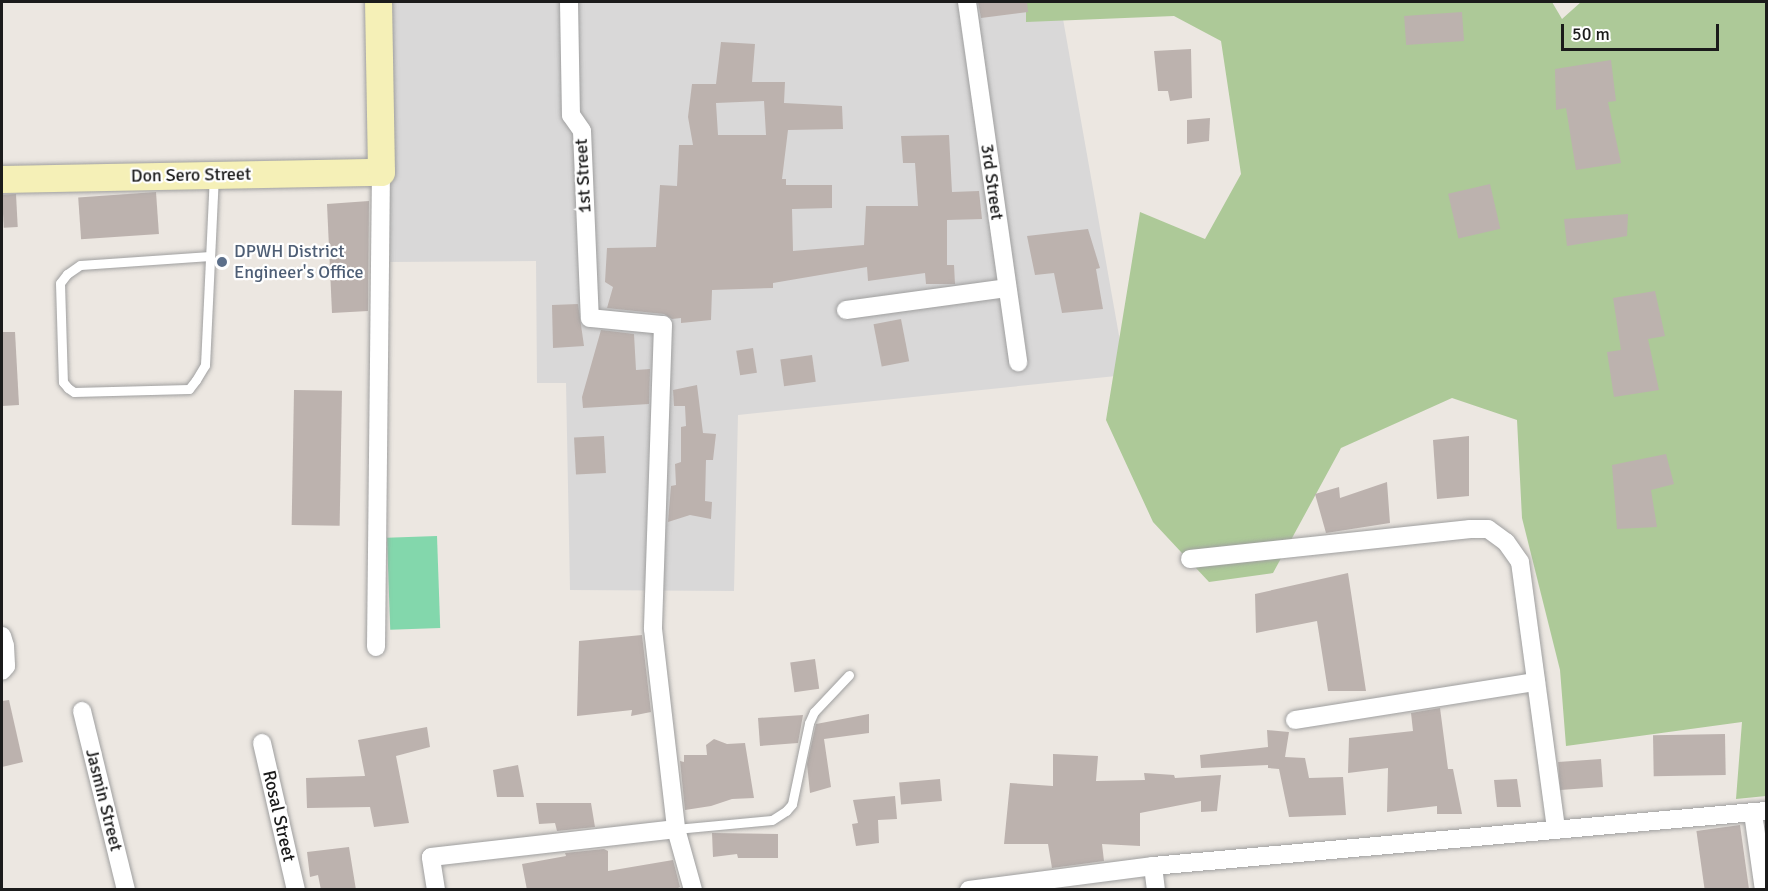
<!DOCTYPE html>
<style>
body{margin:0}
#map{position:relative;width:1768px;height:891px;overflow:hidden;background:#ece7e1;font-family:Signika,sans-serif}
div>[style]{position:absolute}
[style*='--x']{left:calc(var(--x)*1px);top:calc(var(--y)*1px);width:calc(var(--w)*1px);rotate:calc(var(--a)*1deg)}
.residential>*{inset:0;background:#d9d8d8}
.forest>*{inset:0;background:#adc998}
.pitch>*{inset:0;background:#83d7ac;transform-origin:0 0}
.building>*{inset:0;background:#bcb2ae;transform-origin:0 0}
.roads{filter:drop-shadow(0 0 2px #9f9f9f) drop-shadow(0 0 2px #9f9f9f)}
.service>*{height:9px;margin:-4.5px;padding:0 4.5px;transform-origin:4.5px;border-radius:4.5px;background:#fff}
.minor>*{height:18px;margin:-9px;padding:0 9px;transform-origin:9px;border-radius:9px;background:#fff}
.secondary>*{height:27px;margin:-13.5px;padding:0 13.5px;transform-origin:13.5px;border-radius:13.5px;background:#f5f0b7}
.dots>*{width:16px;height:16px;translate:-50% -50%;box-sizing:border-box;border:3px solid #fff;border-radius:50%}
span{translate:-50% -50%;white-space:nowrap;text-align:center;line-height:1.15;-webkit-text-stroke:4.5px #fff;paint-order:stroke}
.street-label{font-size:18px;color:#1b1b1b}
.service-label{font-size:18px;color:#4e5e75}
.left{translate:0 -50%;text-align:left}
.frame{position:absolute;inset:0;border:3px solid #1b1b1b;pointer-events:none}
.scale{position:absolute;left:1561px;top:24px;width:158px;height:27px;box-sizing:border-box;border:3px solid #1b1b1b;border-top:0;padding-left:8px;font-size:18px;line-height:21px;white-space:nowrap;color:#1b1b1b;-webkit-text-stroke:4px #fff;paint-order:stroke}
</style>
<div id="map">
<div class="residential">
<div style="clip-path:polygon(386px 2px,1060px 2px,1126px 375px,738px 415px,734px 591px,570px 590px,566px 383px,537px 383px,536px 261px,390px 262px)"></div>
</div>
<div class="forest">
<div style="clip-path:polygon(1026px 2px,1552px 2px,1562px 19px,1581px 2px,1766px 2px,1766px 796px,1736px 799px,1742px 722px,1566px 746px,1560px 670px,1522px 518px,1517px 420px,1452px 398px,1341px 448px,1273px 573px,1209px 582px,1153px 522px,1106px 420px,1140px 212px,1205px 239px,1241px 174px,1221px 41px,1174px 16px,1026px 22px)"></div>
</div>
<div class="pitch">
<div style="left:437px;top:536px;width:92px;height:50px;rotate:88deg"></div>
</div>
<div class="building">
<div style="clip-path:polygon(978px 2px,1027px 2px,1028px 12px,981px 18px)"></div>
<div style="left:1462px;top:12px;width:29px;height:58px;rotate:86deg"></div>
<div style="clip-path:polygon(evenodd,721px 42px,755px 44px,752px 82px,785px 82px,784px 103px,842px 106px,843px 129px,788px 130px,782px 179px,786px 179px,786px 185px,832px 185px,832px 208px,792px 209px,793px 251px,864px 245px,866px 206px,918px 206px,915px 163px,903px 163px,901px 136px,949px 135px,952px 192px,979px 191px,982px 219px,947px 220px,947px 265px,954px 265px,955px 284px,926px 284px,925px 273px,868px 281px,867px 267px,773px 283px,773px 288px,712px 290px,711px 320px,681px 323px,681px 318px,672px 319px,664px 314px,607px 308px,613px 287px,605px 282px,607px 248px,656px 247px,660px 185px,677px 186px,679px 145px,693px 145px,688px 117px,692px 84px,716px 84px,721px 42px,764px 101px,766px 135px,718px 135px,716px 103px,764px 101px)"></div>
<div style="clip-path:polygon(1191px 49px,1192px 98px,1170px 101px,1168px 91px,1158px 91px,1154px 51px)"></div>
<div style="clip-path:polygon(1611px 60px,1616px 101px,1608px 102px,1621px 163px,1576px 170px,1566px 108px,1556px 110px,1555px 69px)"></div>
<div style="clip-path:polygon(1210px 118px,1209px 141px,1187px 144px,1187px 120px)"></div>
<div style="left:1490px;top:184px;width:46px;height:43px;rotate:77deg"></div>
<div style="left:156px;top:192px;width:42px;height:78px;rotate:86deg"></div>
<div style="left:16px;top:194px;width:33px;height:14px;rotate:87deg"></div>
<div style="clip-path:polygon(369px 201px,368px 311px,332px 313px,327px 204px)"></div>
<div style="clip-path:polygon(1628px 214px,1627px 236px,1567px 246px,1564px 219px)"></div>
<div style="clip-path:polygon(1088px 229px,1100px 268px,1096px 269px,1103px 309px,1062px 313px,1054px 273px,1035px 275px,1027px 236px)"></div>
<div style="clip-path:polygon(1655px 291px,1665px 336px,1648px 339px,1659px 390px,1614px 397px,1607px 352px,1621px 350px,1613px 298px)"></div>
<div style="clip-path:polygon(578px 304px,584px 346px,553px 348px,552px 305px)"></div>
<div style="left:901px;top:319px;width:43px;height:28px;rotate:79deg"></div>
<div style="clip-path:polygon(601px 330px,634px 334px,636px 370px,650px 369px,649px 404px,583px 408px,582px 397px)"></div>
<div style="clip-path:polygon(2px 332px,15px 332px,19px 405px,2px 406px)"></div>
<div style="left:753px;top:348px;width:25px;height:17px;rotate:81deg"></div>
<div style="left:812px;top:355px;width:27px;height:32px;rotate:82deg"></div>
<div style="clip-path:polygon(697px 385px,703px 433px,716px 434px,713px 460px,706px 460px,705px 501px,712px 502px,711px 519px,690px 515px,668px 522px,671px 486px,676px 485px,675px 464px,681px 462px,681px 427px,686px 426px,685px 406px,674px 406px,673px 390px)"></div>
<div style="left:294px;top:390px;width:48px;height:135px;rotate:1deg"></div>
<div style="left:604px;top:436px;width:37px;height:30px;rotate:87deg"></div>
<div style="clip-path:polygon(1469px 436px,1469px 496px,1437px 499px,1433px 440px)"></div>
<div style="clip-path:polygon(1666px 454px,1674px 484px,1651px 490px,1657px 527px,1617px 529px,1612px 465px)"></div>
<div style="clip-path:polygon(1387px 482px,1390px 523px,1326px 533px,1315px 494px,1339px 487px,1340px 498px)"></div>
<div style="clip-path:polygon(1348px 573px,1366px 691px,1328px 691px,1317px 621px,1256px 633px,1255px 594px)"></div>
<div style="clip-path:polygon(642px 635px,651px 712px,631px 716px,632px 710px,577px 716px,579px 641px)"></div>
<div style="left:815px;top:659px;width:30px;height:25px;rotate:82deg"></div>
<div style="clip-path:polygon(9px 700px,23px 762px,2px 767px,2px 701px)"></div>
<div style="clip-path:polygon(1440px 708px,1448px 769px,1453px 769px,1462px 814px,1437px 814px,1437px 806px,1387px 812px,1388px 768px,1348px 773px,1349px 738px,1413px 731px,1411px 713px)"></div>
<div style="clip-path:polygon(869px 714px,869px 733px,824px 739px,831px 787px,810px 793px,807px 764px,816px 724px)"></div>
<div style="clip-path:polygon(803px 715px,798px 743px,760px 746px,758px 718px)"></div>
<div style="clip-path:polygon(427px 727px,430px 747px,396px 756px,409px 823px,374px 827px,370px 807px,307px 808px,306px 778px,365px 776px,358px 740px)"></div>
<div style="clip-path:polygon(1267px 730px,1289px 732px,1285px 757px,1305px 758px,1309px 778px,1343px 777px,1346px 815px,1289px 817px,1279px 769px,1268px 768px,1268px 765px,1201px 768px,1200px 755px,1268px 747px)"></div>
<div style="left:1725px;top:734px;width:41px;height:72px;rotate:89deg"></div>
<div style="clip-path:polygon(714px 739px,727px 744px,745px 743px,754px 798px,732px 799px,711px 806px,685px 810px,680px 761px,684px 762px,684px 755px,707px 755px,706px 745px)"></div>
<div style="clip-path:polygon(1053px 754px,1098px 756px,1096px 781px,1145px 780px,1144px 773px,1174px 775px,1175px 778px,1221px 775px,1217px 811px,1201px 812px,1201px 801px,1140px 813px,1140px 846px,1102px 844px,1104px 861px,1052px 868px,1048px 844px,1004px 844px,1010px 783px,1053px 786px)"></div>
<div style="left:1601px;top:759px;width:28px;height:43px;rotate:86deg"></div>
<div style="clip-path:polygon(518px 765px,524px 797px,497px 797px,493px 770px)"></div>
<div style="left:940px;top:779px;width:22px;height:41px;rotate:85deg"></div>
<div style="clip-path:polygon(1517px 779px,1521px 807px,1497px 807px,1494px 780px)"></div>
<div style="clip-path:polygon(895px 796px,897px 819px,878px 820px,879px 843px,856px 846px,852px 824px,858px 823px,853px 800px)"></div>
<div style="clip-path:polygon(536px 803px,591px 803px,595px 827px,557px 831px,555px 823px,539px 824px)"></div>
<div style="left:1740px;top:825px;width:66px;height:44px;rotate:82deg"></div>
<div style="clip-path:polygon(712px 833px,778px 834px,778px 858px,738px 858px,737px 854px,713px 857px)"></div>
<div style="clip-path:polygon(349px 847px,356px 890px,321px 890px,318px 875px,310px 877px,307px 852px)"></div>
<div style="clip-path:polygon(604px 849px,608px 851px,608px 871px,673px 860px,680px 887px,674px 890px,527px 890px,522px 864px,566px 856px,565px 853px)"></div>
</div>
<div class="roads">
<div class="service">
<div style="--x:210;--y:256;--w:130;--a:176"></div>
<div style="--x:80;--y:265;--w:16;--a:145"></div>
<div style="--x:67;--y:274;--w:11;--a:128"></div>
<div style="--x:60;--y:283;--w:99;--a:88.3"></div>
<div style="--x:63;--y:382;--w:8;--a:50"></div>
<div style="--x:68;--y:388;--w:7;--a:34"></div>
<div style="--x:74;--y:392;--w:115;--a:-1.5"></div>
<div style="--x:189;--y:389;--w:11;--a:-52"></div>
<div style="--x:196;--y:380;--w:17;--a:-59"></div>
<div style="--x:205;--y:365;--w:188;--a:-87.3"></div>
<div style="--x:676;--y:829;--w:96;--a:-5.4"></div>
<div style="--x:772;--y:820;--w:17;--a:-33"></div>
<div style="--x:786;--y:811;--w:9;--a:-49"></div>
<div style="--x:792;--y:804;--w:83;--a:-78.1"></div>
<div style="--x:809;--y:723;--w:12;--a:-66"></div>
<div style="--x:814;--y:712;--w:51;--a:-46.6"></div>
</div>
<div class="minor">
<div style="--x:569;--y:2;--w:113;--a:89"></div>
<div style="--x:571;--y:115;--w:19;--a:55"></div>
<div style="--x:582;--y:131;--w:187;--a:87.6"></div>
<div style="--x:590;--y:318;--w:73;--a:5.5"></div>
<div style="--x:663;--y:325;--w:304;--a:91.9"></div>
<div style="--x:653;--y:629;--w:201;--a:83.4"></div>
<div style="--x:676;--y:829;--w:63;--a:74.4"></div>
<div style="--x:967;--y:2;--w:364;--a:81.9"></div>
<div style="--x:846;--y:310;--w:162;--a:-7.8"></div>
<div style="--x:1190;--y:559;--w:282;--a:-6.1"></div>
<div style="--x:1470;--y:529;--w:18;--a:0"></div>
<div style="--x:1488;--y:529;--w:22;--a:36"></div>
<div style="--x:1506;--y:542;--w:24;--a:55"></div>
<div style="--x:1520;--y:562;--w:270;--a:82.3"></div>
<div style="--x:2;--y:636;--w:10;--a:73"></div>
<div style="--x:5;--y:646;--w:20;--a:87"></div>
<div style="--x:6;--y:666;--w:6;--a:129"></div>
<div style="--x:376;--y:647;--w:475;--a:-89.4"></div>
<div style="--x:82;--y:711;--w:184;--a:76.2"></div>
<div style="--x:1295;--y:720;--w:244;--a:-9"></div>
<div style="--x:262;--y:743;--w:151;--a:77"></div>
<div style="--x:1753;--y:813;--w:78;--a:81.9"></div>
<div style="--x:1153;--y:866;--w:24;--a:83"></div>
<div style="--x:436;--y:890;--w:33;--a:-99"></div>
<div style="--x:431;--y:857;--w:247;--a:-6.5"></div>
<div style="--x:969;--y:890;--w:186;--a:-7.4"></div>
<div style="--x:1153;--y:866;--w:615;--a:-5.13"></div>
</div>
<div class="secondary">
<div style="--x:2;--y:179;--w:379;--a:-1.1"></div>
<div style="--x:381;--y:172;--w:170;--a:-91"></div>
</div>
</div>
<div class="dots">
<div style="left:222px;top:262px;background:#5c6f8a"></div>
</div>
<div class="street-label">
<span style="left:191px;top:175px;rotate:-1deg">Don Sero Street</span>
<span style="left:583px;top:176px;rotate:-93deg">1st Street</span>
<span style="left:992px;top:182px;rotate:82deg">3rd Street</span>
<span style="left:104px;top:800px;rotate:76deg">Jasmin Street</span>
<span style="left:279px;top:816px;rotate:77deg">Rosal Street</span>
</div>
<div class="service-label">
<span class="left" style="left:234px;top:262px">DPWH District<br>Engineer's Office</span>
</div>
<div class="frame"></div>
<div class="scale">50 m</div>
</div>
